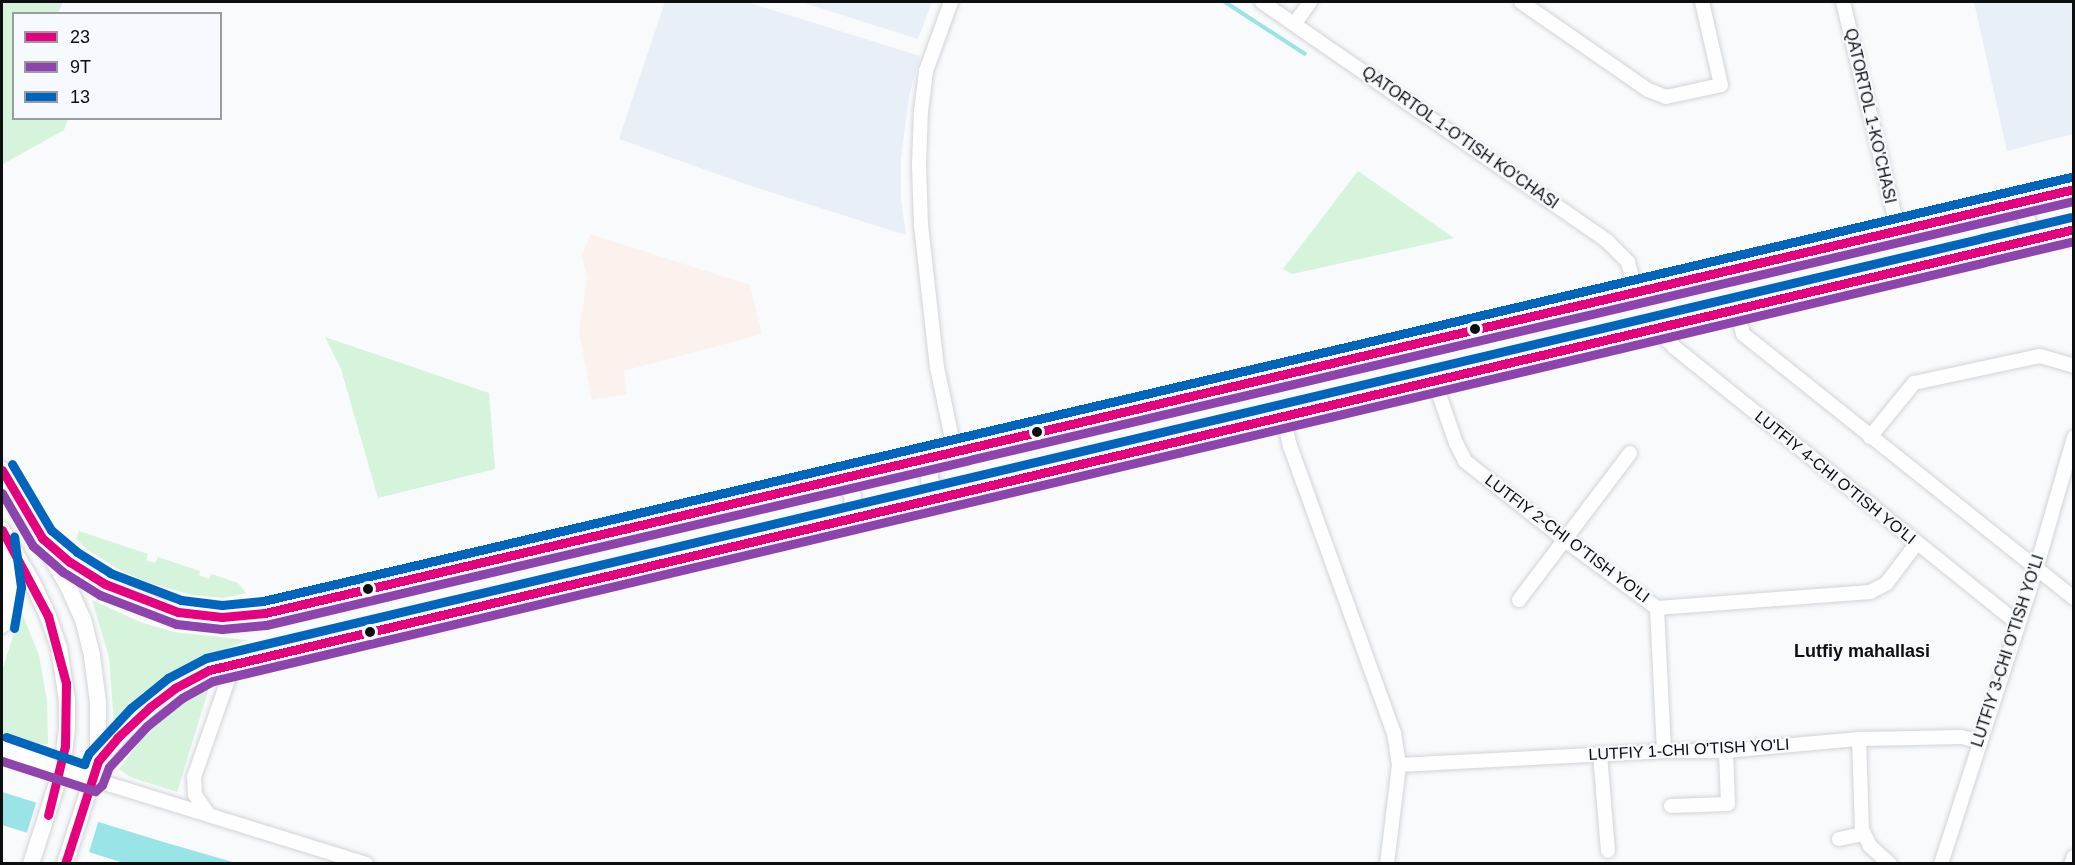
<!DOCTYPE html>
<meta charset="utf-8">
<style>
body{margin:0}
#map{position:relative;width:2075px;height:865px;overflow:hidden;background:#f8fafc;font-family:Arial,sans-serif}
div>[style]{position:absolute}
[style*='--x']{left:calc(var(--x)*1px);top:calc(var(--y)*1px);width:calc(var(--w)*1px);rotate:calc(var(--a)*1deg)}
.built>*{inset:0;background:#e9eff7}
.medical>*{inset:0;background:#fbf2ee}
.green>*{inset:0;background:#d6f3db}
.water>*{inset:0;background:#98e4e6}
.pier>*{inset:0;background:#f8fafc;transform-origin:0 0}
.stream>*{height:4px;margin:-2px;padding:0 2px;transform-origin:2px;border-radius:2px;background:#98e4e6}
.roads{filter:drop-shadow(0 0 2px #d2d4d6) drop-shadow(0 0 2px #d2d4d6)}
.minor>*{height:14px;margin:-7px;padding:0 7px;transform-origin:7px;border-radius:7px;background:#fefeff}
.major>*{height:16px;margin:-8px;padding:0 8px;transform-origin:8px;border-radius:8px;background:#fefeff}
.bus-1>*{height:9px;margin:-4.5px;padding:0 4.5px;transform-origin:4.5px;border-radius:4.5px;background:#e5007d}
.bus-2>*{height:9px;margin:-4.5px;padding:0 4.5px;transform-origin:4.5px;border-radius:4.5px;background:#8e44ad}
.bus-3>*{height:9px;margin:-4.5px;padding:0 4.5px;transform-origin:4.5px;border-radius:4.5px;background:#0065bd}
.dots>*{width:16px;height:16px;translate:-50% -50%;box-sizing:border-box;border:3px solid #f6fafe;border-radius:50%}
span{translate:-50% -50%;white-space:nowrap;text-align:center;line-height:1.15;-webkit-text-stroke:4.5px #f6fafe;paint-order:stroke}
.street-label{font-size:16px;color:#0c0e10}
.neighbourhood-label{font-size:18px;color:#0c0e10;font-weight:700}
.frame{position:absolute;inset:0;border:3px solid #0c0e10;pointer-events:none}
.legend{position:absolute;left:12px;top:12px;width:210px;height:108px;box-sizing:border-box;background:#f6fafe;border:2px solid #989c9f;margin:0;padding:8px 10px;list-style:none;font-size:18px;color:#0c0e10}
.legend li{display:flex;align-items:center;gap:12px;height:30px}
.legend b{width:30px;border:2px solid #989c9f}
</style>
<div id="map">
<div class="built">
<div style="clip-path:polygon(665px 2px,747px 2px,920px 56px,909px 96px,901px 158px,901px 199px,906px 235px,748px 185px,619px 139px)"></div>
<div style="clip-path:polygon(801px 2px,932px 2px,918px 39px)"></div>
<div style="clip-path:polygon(1974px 2px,2073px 2px,2073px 134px,2007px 151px)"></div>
</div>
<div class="medical">
<div style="clip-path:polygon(590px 234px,750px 285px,762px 334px,624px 371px,627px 394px,592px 400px,579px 332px,587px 279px,582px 256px)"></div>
</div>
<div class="green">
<div style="clip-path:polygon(2px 2px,63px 2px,58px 13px,14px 14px,14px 118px,68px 119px,64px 130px,3px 164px)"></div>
<div style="clip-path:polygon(1358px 171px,1454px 238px,1292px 274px,1283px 269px)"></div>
<div style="clip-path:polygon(325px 337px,489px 393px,495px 469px,378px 498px,341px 369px)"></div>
<div style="clip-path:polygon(79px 531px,148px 554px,146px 560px,155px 563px,158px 557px,200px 571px,199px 575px,209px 579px,211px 574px,238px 583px,246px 593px,223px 598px,192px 595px,147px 582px,118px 569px,88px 550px,76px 539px)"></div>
<div style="clip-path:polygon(92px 600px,140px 622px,173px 632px,247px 640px,163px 677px,141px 694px,114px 723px,109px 657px)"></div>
<div style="clip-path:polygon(21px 611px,39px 655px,47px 701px,48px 744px,41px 744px,36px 749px,2px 738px,2px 671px)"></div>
<div style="clip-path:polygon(210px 685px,177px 792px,130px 777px,119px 769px,148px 730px,166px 714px)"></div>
</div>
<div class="water">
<div style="clip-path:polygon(2px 792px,160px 841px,236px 863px,124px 863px,2px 825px)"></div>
</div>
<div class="pier">
<div style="left:37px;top:800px;width:65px;height:38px;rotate:17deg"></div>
</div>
<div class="stream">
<div style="--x:1225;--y:2;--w:95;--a:33"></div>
</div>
<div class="roads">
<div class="minor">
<div style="--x:951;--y:2;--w:73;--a:109.9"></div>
<div style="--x:926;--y:71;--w:39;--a:97"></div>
<div style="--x:921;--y:110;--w:55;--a:92.1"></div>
<div style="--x:919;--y:165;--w:60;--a:88.1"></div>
<div style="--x:921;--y:225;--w:143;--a:83.6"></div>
<div style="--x:937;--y:367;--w:88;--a:78.2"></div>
<div style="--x:1262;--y:2;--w:420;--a:34.7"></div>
<div style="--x:1607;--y:241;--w:30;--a:45"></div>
<div style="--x:1628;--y:262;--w:31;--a:75"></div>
<div style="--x:1521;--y:2;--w:155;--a:34.7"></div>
<div style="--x:1648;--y:90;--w:19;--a:21"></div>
<div style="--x:1666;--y:97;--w:56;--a:-12.3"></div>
<div style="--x:1721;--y:85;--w:85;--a:-102.9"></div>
<div style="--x:1843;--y:2;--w:235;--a:76.4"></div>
<div style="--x:1295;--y:23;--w:26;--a:-54"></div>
<div style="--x:1736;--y:309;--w:26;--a:74"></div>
<div style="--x:1743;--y:334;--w:423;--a:38.6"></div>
<div style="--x:1660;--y:327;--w:15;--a:62"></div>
<div style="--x:1667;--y:340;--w:10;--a:45"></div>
<div style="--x:1674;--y:347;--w:440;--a:38.8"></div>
<div style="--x:1434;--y:380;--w:67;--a:70.8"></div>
<div style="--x:1456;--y:443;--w:20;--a:63"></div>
<div style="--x:1465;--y:461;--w:127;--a:38.3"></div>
<div style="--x:1565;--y:540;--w:114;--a:36.5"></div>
<div style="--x:1657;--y:608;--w:214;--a:-4.3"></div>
<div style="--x:1870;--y:592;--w:18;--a:-27"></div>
<div style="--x:1886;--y:584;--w:51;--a:-52.9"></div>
<div style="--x:1283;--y:416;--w:31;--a:77"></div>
<div style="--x:1290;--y:446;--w:305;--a:70.1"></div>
<div style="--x:1394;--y:733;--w:32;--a:81"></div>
<div style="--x:1399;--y:765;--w:100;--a:96.9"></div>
<div style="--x:1870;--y:437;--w:70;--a:-50.8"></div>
<div style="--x:1914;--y:383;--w:129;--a:-12.1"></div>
<div style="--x:2040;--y:356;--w:35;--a:16"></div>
<div style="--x:1519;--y:600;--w:184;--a:-52.9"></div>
<div style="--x:1657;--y:608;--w:143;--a:87.2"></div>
<div style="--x:1859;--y:739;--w:90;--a:88.1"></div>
<div style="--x:1862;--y:829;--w:19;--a:65"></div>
<div style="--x:1870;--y:846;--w:27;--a:42"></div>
<div style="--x:1600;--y:754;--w:97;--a:85.3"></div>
<div style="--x:1399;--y:765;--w:265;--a:-3"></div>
<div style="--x:1664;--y:751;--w:62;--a:0"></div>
<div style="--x:1726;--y:751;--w:134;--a:-5.2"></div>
<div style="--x:1859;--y:739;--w:102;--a:-1.1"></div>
<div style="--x:1961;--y:737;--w:18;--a:13"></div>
<div style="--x:92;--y:779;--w:287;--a:17.2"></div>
<div style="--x:1671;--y:806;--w:57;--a:-2"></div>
<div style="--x:1728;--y:804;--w:53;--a:-92.2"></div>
<div style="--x:208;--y:814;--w:23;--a:-124"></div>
<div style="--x:195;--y:795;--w:18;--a:-93"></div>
<div style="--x:194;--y:777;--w:121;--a:-70.7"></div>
<div style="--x:1839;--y:839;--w:25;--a:-12"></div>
<div style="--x:1941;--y:864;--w:310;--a:-72.1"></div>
<div style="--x:2036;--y:569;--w:137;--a:-73.9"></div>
<div style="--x:2071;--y:864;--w:8;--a:-67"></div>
</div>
<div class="major">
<div style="--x:2010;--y:204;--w:13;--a:29"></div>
<div style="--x:2021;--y:210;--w:14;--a:60"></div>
<div style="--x:2028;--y:222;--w:11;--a:95"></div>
<div style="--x:2027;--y:233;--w:11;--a:128"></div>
<div style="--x:938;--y:457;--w:13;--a:122"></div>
<div style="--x:931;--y:468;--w:12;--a:99"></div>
<div style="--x:929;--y:480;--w:15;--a:48"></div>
<div style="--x:939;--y:491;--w:12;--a:14"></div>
<div style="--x:2;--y:470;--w:133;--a:60.4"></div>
<div style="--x:68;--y:586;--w:36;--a:66"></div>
<div style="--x:83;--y:619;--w:38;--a:76"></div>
<div style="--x:92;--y:656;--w:46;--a:82.6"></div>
<div style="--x:98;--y:702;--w:59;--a:90"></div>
<div style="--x:98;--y:761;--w:108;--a:107.8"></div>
<div style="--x:836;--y:481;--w:12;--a:24"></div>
<div style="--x:847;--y:486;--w:13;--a:61"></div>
<div style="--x:853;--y:497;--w:12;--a:99"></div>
<div style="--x:851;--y:509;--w:13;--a:122"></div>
<div style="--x:2;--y:530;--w:60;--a:60"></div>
<div style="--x:32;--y:582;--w:38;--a:65"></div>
<div style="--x:48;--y:616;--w:34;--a:71"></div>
<div style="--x:59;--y:648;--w:53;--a:81.3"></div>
<div style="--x:67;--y:700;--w:29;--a:90"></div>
<div style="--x:67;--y:729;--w:39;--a:97"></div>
<div style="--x:62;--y:768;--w:101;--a:107.9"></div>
<div style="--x:42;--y:538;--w:37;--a:41"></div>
<div style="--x:70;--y:562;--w:41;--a:32.2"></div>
<div style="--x:105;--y:584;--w:62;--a:22.8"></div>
<div style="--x:162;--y:608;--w:31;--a:11"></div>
<div style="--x:192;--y:614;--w:30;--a:6"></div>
<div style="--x:222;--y:617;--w:43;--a:-5.3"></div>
<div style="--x:265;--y:613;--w:65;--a:-11.5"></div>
<div style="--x:329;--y:600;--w:1793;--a:-13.25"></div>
<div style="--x:2;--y:625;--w:18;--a:-74"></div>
<div style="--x:7;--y:608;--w:21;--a:-85"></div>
<div style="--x:9;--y:587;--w:45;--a:-97.6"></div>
<div style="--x:2;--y:748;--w:95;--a:19"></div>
<div style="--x:98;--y:761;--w:30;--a:-50"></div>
<div style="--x:117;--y:738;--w:45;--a:-43.2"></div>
<div style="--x:150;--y:707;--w:31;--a:-37"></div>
<div style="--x:175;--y:688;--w:38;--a:-28"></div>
<div style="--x:209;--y:670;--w:1916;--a:-13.3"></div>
</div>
</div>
<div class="bus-1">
<div style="--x:2;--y:470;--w:79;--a:59.5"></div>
<div style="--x:42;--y:538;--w:37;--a:41"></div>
<div style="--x:70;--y:562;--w:41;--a:32.2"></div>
<div style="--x:105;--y:584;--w:78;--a:21"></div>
<div style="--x:178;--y:612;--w:44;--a:6.5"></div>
<div style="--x:222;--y:617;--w:43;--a:-5.3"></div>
<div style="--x:265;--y:613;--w:1858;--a:-13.19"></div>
<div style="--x:2;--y:530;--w:98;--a:61.9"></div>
<div style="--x:48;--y:616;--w:69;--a:75"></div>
<div style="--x:66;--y:683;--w:63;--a:90.9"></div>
<div style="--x:65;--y:746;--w:71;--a:103.8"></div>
<div style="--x:65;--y:864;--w:108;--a:-72.2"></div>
<div style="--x:98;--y:761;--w:30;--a:-50"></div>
<div style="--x:117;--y:738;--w:45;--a:-43.2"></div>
<div style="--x:150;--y:707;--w:31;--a:-37"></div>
<div style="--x:175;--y:688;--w:38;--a:-28"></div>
<div style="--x:209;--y:670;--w:1916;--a:-13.3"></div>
</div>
<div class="bus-2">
<div style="--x:2;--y:493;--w:61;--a:59.7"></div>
<div style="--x:33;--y:546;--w:40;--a:41"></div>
<div style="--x:63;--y:572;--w:44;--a:31.9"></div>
<div style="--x:100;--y:595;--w:81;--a:20.9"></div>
<div style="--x:176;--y:624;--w:46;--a:6.2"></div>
<div style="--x:222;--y:629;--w:44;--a:-5.2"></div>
<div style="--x:266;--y:625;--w:1857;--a:-13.2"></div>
<div style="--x:2;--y:761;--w:98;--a:17.9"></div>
<div style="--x:95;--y:791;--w:9;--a:-41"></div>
<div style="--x:102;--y:785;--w:19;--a:-69"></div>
<div style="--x:109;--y:767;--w:56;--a:-47.2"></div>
<div style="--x:147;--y:726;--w:45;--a:-38.7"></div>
<div style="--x:182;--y:698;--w:35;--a:-29"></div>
<div style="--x:213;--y:681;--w:1912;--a:-13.3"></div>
</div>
<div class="bus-3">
<div style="--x:12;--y:464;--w:77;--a:59.4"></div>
<div style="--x:51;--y:530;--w:34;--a:40"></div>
<div style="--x:77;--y:552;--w:39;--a:32"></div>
<div style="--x:110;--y:573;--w:76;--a:20.8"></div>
<div style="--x:181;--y:600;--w:41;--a:7"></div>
<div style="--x:222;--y:605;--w:41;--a:-5.6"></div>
<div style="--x:263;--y:601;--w:1857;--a:-13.2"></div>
<div style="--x:14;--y:628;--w:42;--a:-80.3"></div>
<div style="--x:21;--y:587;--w:51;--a:-97.8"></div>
<div style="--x:6;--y:737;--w:83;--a:19.1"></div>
<div style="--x:84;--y:764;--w:12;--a:-66"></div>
<div style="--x:89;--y:753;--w:62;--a:-47"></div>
<div style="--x:131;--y:708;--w:48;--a:-39"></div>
<div style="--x:168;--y:678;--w:43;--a:-27.8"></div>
<div style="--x:206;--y:658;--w:1916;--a:-13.3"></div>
</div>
<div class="dots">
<div style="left:1475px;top:329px;background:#0c0e10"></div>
<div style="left:1037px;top:432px;background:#0c0e10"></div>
<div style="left:368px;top:589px;background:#0c0e10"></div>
<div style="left:370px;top:632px;background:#0c0e10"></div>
</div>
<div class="street-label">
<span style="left:1870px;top:116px;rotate:77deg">QATORTOL 1-KO'CHASI</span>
<span style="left:1460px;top:138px;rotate:35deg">QATORTOL 1-O'TISH KO'CHASI</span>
<span style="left:1835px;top:478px;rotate:39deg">LUTFIY 4-CHI O'TISH YO'LI</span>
<span style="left:1567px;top:539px;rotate:37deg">LUTFIY 2-CHI O'TISH YO'LI</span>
<span style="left:2008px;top:651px;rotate:-72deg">LUTFIY 3-CHI O'TISH YO'LI</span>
<span style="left:1689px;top:750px;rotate:-3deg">LUTFIY 1-CHI O'TISH YO'LI</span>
</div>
<div class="neighbourhood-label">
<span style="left:1862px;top:651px">Lutfiy mahallasi</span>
</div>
<div class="frame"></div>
<ul class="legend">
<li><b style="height:8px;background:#e5007d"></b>23</li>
<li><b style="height:8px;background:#8e44ad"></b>9Т</li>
<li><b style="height:8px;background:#0065bd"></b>13</li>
</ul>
</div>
